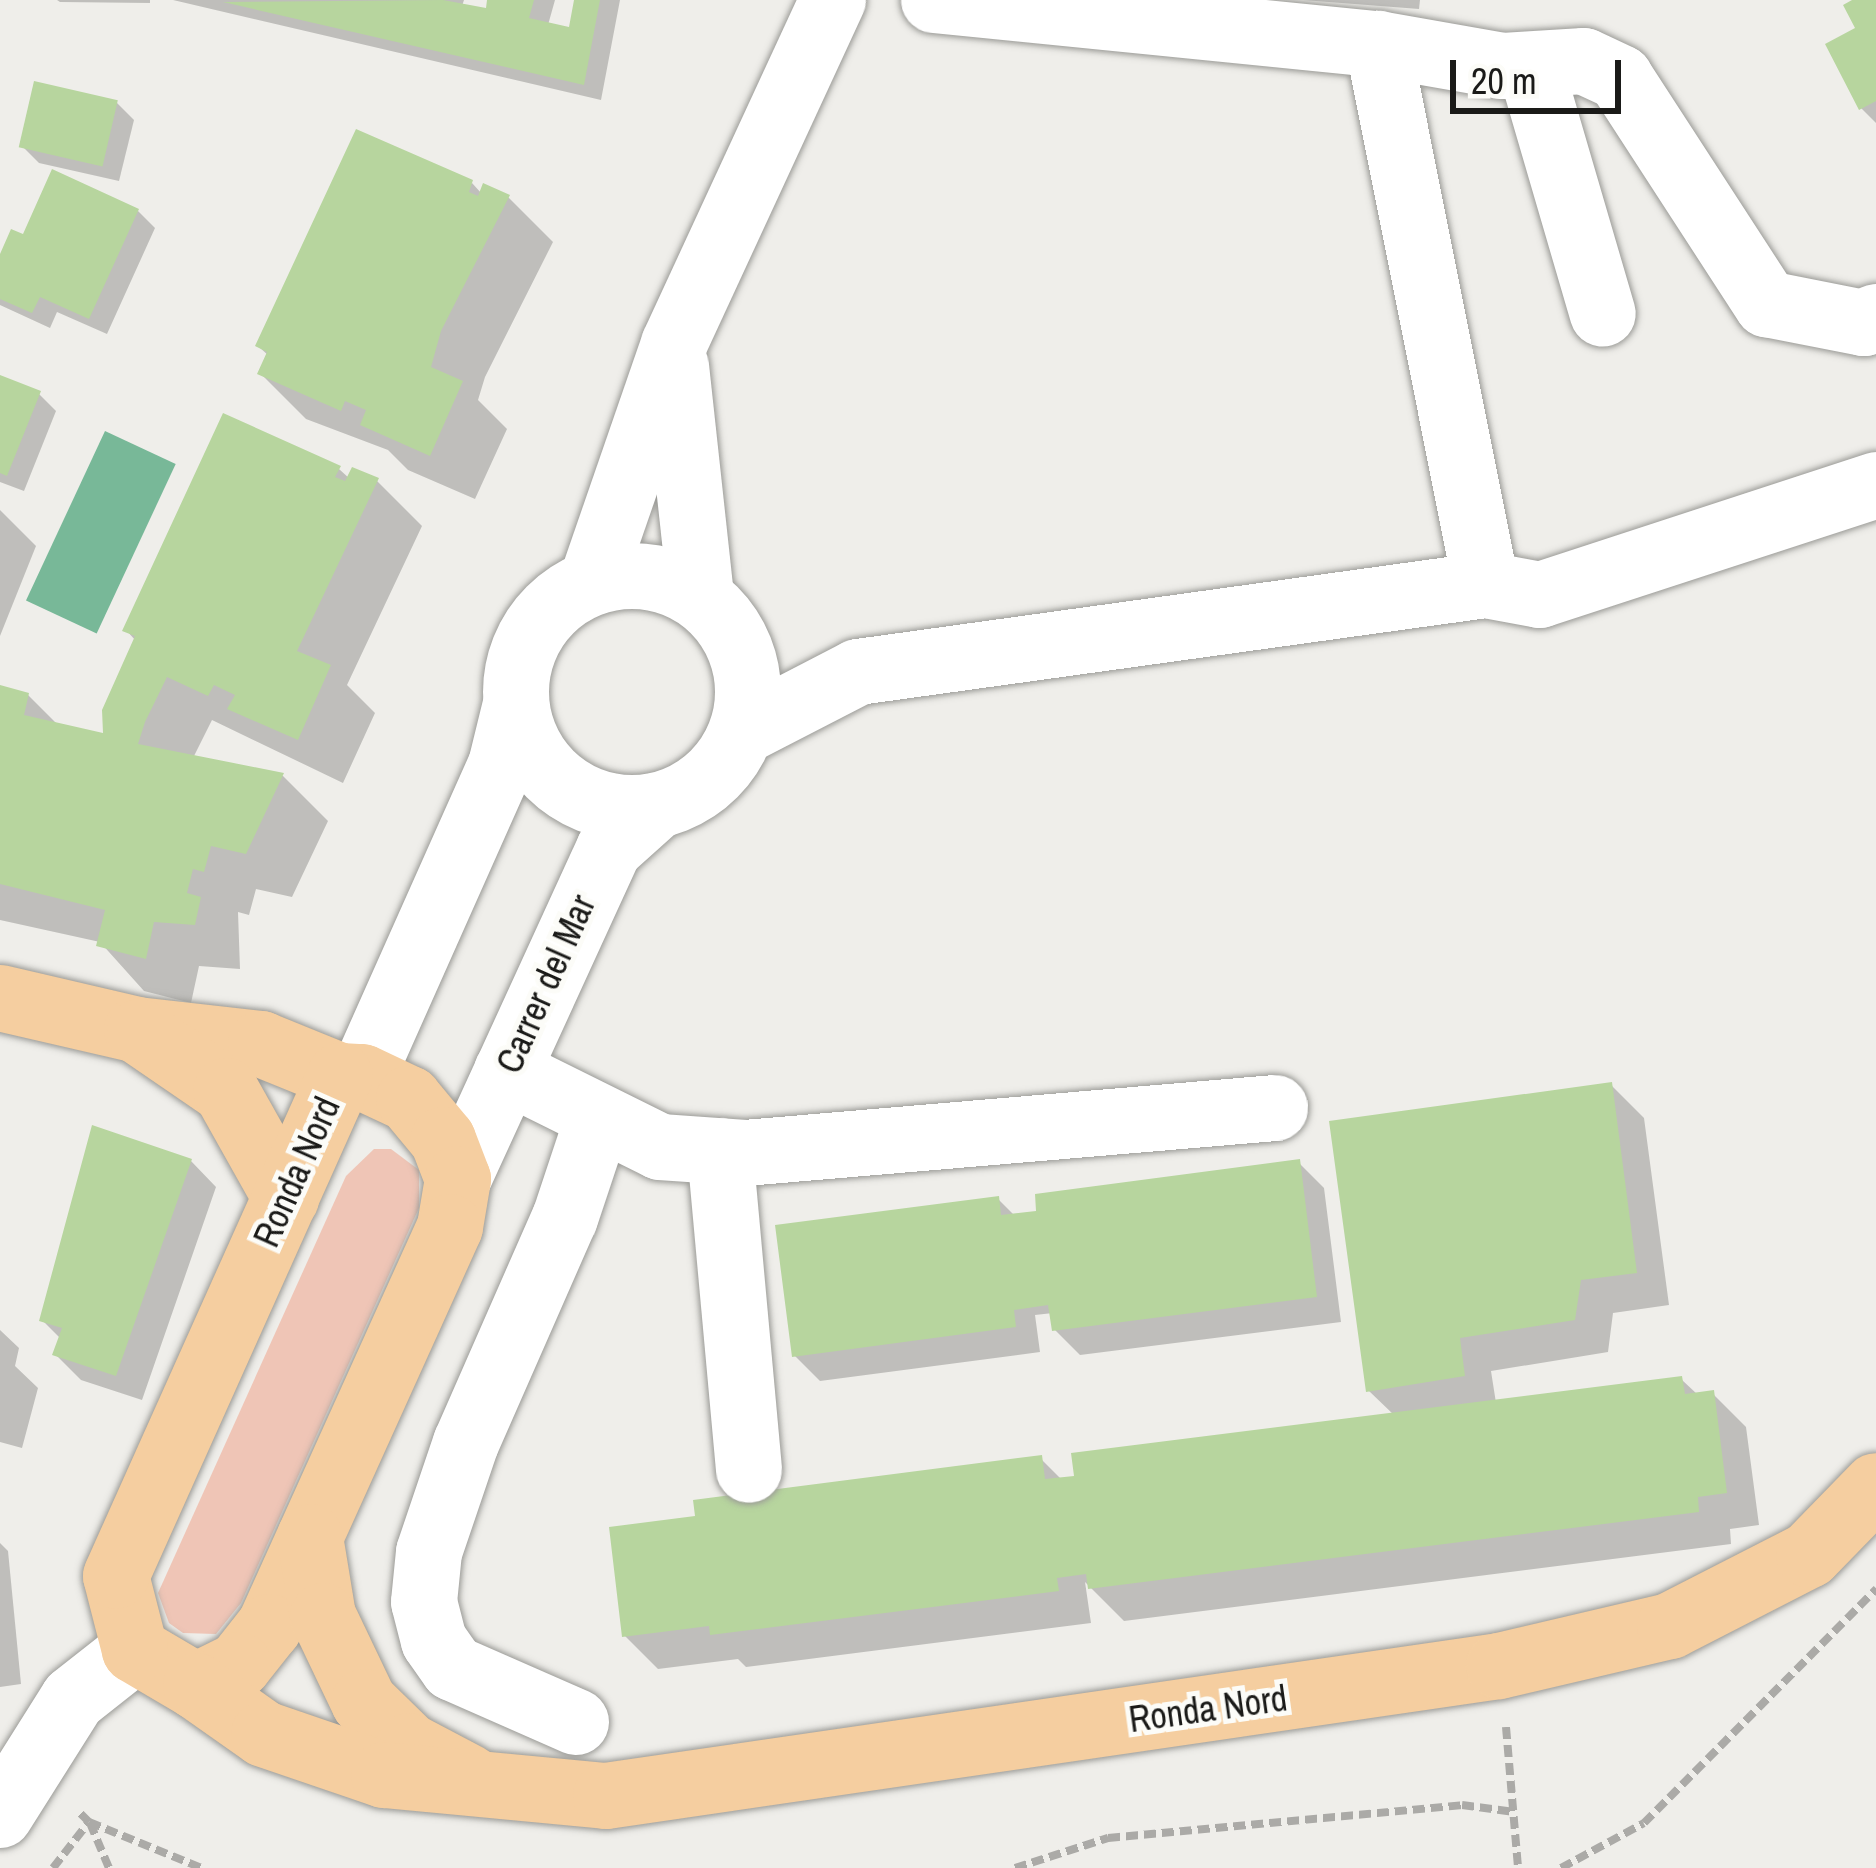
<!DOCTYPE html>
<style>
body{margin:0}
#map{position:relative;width:1876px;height:1868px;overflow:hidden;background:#efeeea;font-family:"Archivo Narrow",sans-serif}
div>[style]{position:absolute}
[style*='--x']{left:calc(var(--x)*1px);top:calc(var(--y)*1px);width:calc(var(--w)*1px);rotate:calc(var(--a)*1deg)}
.green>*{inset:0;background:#efc5b6}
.water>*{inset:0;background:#78b898;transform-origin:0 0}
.shadow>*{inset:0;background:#0003}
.building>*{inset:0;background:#b7d59e;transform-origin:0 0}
.path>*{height:8px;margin-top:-4px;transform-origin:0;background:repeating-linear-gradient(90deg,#abaaa7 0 12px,transparent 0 18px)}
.roads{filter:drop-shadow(0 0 3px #9b9b97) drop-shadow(0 0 3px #9b9b97)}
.minor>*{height:66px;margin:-33px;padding:0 33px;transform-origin:33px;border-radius:33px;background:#fff}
.minor>.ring{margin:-33px;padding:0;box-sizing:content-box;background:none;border:66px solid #fff;border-radius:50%}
.major>*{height:66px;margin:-33px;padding:0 33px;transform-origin:33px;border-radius:33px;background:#f5cea0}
span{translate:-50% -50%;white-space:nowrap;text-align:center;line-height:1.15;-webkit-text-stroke:10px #fcfcf8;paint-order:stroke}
.street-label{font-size:36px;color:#1a1a18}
.scale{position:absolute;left:1450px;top:60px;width:171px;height:54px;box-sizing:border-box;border:6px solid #1a1a18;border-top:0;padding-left:15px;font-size:36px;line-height:42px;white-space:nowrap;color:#1a1a18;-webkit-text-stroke:9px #fcfcf8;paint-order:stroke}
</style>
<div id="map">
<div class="green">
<div style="clip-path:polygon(374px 1149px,391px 1149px,419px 1170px,419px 1208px,241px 1603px,216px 1634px,183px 1633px,169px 1623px,158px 1593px,346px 1176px)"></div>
</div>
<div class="water">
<div style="left:105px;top:431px;width:78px;height:187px;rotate:25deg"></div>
</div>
<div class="shadow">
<div style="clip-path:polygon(57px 0,150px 0,150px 3px,60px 2px)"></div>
<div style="clip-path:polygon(173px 0,464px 0,462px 6px,488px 11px,491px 0,555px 0,548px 25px,571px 30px,577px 0,620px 0,601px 100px)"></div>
<div style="clip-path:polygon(1303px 0,1420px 0,1419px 9px)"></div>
<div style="clip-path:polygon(1858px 0,1876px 0,1876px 123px,1861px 108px)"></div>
<div style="clip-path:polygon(117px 103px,134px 120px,119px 181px,39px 163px,22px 146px)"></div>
<div style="clip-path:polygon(472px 183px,482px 194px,508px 197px,553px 242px,485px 377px,478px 400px,507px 429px,475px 499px,408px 470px,388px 450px,306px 419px,261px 374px,269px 356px,258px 346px)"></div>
<div style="clip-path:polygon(138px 211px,155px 228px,107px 334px,57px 312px,50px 328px,0 305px,0 261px)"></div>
<div style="clip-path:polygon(0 379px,39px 394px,56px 411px,24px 491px,0 482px)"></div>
<div style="clip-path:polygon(339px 469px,350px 479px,377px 481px,422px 526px,347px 685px,375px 713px,343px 783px,212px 720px,193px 758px,283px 776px,328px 821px,292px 897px,256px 889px,249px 915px,238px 912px,240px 969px,199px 966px,191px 1003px,144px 991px,100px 942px,0 920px,0 688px,28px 695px,59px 726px,106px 737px,136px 641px,126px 630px)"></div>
<div style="clip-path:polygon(0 510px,36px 546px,0 636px)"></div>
<div style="clip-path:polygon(1611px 1085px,1644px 1118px,1669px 1305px,1613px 1313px,1608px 1352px,1491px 1371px,1496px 1403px,1681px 1379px,1698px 1395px,1713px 1394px,1746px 1427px,1759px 1525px,1730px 1529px,1731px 1544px,1124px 1621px,1085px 1582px,1091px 1623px,746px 1667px,738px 1659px,658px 1669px,625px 1636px,698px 1518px,1041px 1459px,1062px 1480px,1394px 1415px,1369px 1391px)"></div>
<div style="clip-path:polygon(191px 1161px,216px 1187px,142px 1400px,81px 1380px,55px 1354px,61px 1339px,42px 1320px)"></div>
<div style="clip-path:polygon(1298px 1162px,1324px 1188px,1341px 1322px,1080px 1355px,1055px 1330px,1053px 1313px,1035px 1315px,1040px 1352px,820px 1381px,795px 1356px,998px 1199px,1015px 1216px)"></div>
<div style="clip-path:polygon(0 1330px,19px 1348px,15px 1366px,38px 1388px,22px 1448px,0 1442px)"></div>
<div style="clip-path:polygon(0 1543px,8px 1551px,21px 1684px,0 1687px)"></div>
</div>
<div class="building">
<div style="clip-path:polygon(443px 0,486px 8px,487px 0,534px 0,529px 18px,569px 27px,574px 0,600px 0,584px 85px,223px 2px)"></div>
<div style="clip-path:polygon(1852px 0,1876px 0,1876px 101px,1859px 110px,1825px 44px,1855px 28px,1843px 5px)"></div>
<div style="left:34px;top:81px;width:86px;height:68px;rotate:13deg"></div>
<div style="clip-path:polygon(356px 129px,473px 180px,469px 192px,478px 196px,483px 183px,510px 195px,441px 331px,431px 367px,463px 381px,430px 456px,360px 425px,366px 410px,345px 401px,341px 411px,257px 374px,267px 352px,255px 346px)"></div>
<div style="clip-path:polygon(52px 169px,139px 209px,89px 319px,40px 297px,32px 313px,0 299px,0 254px,11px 229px,23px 234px)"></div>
<div style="clip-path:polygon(0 375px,41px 391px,7px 476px,0 473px)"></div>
<div style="clip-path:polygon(223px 413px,341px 466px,335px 477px,345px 481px,352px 467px,379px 478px,297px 651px,331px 665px,298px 740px,227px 709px,235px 695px,214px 685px,208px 696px,167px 677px,145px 722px,138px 744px,284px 773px,246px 854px,211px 846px,204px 872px,193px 869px,187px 893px,201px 897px,195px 925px,154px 922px,146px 959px,96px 946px,105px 910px,0 884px,0 685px,29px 693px,24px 715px,103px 733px,102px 710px,135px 636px,122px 631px)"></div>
<div style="clip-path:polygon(1612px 1082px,1637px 1273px,1581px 1280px,1575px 1320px,1460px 1338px,1465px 1376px,1366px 1392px,1329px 1121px)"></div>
<div style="clip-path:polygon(92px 1125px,192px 1159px,116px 1376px,52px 1355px,62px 1328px,39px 1321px)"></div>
<div style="clip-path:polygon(1300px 1159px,1317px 1297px,1052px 1331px,1048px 1305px,1014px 1310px,1016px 1327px,792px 1357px,775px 1225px,999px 1196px,1001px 1215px,1036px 1211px,1035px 1194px)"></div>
<div style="clip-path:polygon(1682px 1376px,1685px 1394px,1714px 1390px,1727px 1493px,1698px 1497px,1699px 1512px,1088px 1589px,1086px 1574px,1057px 1578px,1059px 1591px,710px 1635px,709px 1626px,622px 1637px,609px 1527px,695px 1516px,693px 1500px,1042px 1455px,1045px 1479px,1074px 1476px,1071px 1453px)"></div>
</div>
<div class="path">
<div style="--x:1506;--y:1727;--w:142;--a:85.1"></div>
<div style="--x:89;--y:1822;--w:122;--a:22.2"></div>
<div style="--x:90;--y:1823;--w:49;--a:67.1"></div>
<div style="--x:53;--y:1868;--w:58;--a:-52"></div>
<div style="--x:89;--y:1822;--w:17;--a:-135"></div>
<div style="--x:1015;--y:1868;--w:98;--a:-17.9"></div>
<div style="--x:1108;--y:1838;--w:356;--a:-5.3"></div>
<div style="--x:1462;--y:1805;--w:53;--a:7.5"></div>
<div style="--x:1561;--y:1868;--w:94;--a:-28.5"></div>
<div style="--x:1644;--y:1823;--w:330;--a:-45.2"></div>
</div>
<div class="roads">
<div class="minor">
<div style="--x:934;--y:0;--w:446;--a:5.7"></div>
<div style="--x:1378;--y:44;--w:127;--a:10"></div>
<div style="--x:1503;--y:66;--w:81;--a:-3.5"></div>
<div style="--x:1584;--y:61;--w:40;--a:25"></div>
<div style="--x:1620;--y:78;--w:270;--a:57"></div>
<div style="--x:1767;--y:304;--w:99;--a:11.1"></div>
<div style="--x:1864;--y:323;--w:13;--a:-27"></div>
<div style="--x:1530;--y:65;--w:259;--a:73.7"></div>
<div style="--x:676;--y:366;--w:231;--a:83.8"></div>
<div class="ring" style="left:516px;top:576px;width:166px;height:166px"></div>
<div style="--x:592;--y:581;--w:251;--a:-70.9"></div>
<div style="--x:674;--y:344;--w:379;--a:-65.2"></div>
<div style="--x:1486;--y:585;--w:55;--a:10.5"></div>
<div style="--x:1540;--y:595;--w:354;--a:-18.1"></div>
<div style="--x:742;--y:732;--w:131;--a:-27.3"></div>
<div style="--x:858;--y:672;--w:634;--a:-7.89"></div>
<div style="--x:1486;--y:585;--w:552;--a:-101.29"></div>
<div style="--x:507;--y:1071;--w:171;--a:26.4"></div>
<div style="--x:660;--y:1147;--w:85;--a:4"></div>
<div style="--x:745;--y:1153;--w:532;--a:-4.85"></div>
<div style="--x:362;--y:1077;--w:342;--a:-66"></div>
<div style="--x:501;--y:765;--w:63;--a:-76.2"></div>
<div style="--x:720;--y:1151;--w:320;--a:84.8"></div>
<div style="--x:458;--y:1179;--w:363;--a:-65.4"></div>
<div style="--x:609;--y:849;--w:64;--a:-41.9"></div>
<div style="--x:576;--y:1722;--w:134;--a:-156.3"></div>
<div style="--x:453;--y:1668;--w:33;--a:-125"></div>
<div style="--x:434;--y:1641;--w:40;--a:-104.4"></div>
<div style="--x:424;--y:1602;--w:50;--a:-84.3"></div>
<div style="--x:429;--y:1552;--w:115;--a:-71.3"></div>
<div style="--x:466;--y:1443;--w:246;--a:-66.3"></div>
<div style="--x:565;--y:1218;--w:104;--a:-71.6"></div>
<div style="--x:0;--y:1815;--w:137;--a:-57.8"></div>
<div style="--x:73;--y:1699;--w:79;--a:-38.3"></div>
</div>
<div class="major">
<div style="--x:0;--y:998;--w:141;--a:13.1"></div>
<div style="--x:137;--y:1030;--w:125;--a:6.4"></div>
<div style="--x:261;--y:1044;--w:85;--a:22.1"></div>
<div style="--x:140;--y:1032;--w:104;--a:34.5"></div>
<div style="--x:226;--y:1091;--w:123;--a:60.7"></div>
<div style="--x:340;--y:1076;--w:22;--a:3"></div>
<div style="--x:362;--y:1077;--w:52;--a:25.1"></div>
<div style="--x:409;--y:1099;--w:53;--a:50.3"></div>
<div style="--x:443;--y:1140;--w:42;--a:69"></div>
<div style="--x:458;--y:1179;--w:49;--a:99.5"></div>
<div style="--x:450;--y:1227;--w:439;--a:114.3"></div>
<div style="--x:269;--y:1627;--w:48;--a:128.3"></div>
<div style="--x:239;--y:1665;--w:48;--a:154"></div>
<div style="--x:196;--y:1686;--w:71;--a:-149.5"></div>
<div style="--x:135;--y:1650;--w:76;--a:-104.4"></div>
<div style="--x:116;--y:1576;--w:548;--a:-65.87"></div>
<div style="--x:310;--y:1537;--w:80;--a:80.7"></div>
<div style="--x:323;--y:1616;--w:95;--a:64.5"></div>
<div style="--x:364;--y:1702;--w:63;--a:44.4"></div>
<div style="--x:409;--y:1746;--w:67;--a:27.7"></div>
<div style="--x:196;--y:1686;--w:83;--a:35.2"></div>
<div style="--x:264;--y:1734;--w:127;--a:18.9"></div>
<div style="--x:384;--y:1775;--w:223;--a:5.4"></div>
<div style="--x:606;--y:1796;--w:902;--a:-8.28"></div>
<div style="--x:1499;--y:1666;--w:176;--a:-13.2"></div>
<div style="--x:1670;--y:1626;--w:156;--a:-27.1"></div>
<div style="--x:1809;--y:1555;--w:96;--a:-45.8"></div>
</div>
</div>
<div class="street-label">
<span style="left:546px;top:984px;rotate:-66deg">Carrer del Mar</span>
<span style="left:297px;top:1172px;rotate:-66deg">Ronda Nord</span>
<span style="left:1208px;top:1709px;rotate:-8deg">Ronda Nord</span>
</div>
<div class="scale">20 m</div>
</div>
